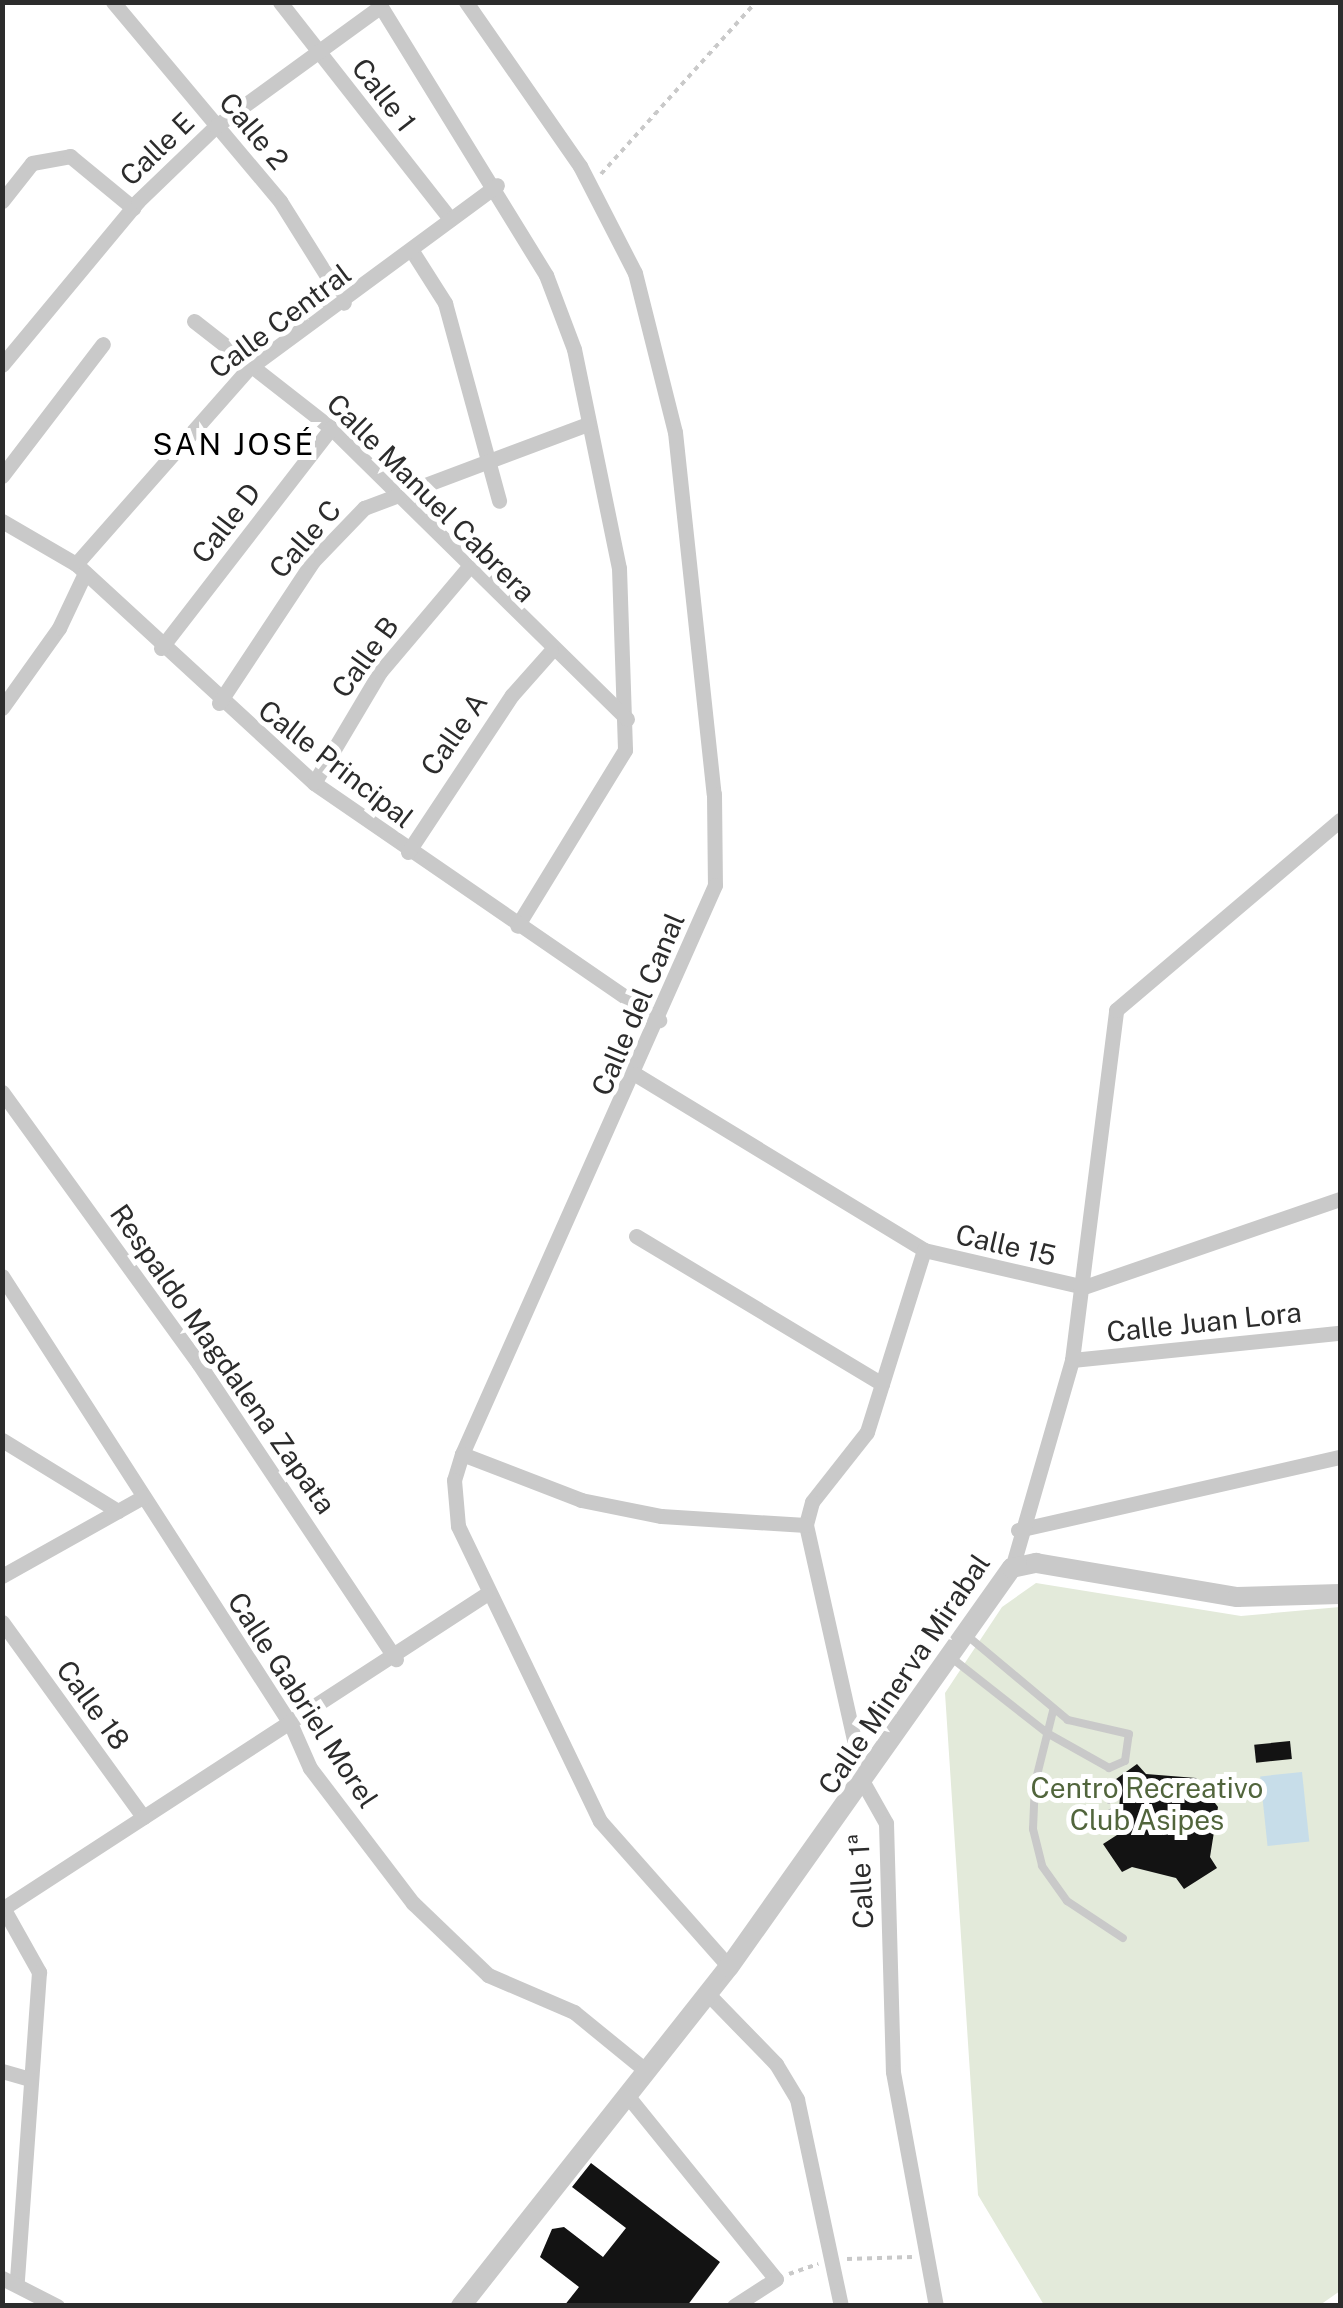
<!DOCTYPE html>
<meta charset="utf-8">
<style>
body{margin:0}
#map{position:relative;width:1343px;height:2308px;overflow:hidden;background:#fff;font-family:"Public Sans",sans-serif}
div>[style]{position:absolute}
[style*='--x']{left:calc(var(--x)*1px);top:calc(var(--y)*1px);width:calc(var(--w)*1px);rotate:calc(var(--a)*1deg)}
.green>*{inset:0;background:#e3eada}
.water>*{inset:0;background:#c7dde9;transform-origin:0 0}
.building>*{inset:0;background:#131313;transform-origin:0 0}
.path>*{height:4px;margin-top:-2px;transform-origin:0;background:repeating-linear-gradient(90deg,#c9c9c9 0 5px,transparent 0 10px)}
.service>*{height:8px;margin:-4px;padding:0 4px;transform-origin:4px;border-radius:4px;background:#c9c9c9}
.minor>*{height:15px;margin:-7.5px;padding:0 7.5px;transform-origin:7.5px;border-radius:7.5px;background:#c9c9c9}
.tertiary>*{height:20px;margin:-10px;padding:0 10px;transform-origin:10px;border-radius:10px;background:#c9c9c9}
span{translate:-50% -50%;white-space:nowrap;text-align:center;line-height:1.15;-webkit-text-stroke:10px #fff;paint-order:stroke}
.street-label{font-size:28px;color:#2c2c2c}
.park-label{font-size:28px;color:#51653c}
.neighbourhood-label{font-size:30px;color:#000;letter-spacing:2.5px}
.frame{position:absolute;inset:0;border:5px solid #2c2c2c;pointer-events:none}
</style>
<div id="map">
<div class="green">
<div style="clip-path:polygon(1036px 1583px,1241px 1616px,1340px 1607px,1340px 2291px,1320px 2305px,1044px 2305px,978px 2195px,945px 1693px,1002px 1607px)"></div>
</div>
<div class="water">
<div style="left:1302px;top:1772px;width:70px;height:42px;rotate:84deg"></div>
</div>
<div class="building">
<div style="left:1290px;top:1741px;width:18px;height:36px;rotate:84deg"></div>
<div style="clip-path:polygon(1137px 1764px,1146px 1774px,1196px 1778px,1218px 1807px,1210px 1857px,1217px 1868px,1184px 1889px,1176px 1878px,1132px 1867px,1122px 1872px,1103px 1844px,1117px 1835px,1120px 1796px,1112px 1782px)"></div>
<div style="clip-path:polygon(591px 2163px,720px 2262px,687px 2306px,564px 2306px,579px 2287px,540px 2257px,552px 2229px,564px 2227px,603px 2257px,626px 2228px,572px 2187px)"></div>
</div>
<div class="path">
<div style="--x:601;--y:174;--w:232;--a:-48"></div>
<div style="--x:1105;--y:1779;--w:45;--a:79.7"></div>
<div style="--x:847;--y:2259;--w:65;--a:-1.8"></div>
<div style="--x:789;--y:2274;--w:31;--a:-19"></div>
</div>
<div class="service">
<div style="--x:953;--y:1659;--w:120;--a:38.2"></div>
<div style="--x:1047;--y:1733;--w:71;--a:29.4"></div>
<div style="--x:1109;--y:1768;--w:17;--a:-24"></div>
<div style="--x:1125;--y:1761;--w:27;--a:-82"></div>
<div style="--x:1129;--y:1734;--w:63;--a:-167.1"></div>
<div style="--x:1068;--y:1720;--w:134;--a:-140.1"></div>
<div style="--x:1053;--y:1711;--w:74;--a:104"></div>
<div style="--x:1035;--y:1783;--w:46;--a:92.5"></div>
<div style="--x:1033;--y:1829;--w:38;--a:76"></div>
<div style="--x:1042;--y:1866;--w:43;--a:54.5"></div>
<div style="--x:1067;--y:1901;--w:67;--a:33.5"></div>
</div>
<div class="minor">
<div style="--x:113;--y:2;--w:260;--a:50"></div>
<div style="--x:280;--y:201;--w:120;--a:57.9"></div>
<div style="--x:280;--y:2;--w:276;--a:51.9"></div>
<div style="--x:378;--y:2;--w:321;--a:58.4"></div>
<div style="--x:546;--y:275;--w:79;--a:69.3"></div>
<div style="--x:574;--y:349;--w:224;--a:78.4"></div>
<div style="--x:619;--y:568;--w:182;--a:88.1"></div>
<div style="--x:625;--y:750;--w:206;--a:121.5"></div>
<div style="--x:466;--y:2;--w:200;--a:55.2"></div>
<div style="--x:580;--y:166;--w:120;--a:62.8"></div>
<div style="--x:635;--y:273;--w:164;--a:75.9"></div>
<div style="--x:675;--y:432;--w:364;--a:83.9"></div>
<div style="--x:714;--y:794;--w:91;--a:89.4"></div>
<div style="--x:715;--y:885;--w:623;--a:113.97"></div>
<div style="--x:462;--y:1454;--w:27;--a:107"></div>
<div style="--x:454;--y:1480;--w:46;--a:85"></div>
<div style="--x:458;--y:1526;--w:327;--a:64.3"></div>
<div style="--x:600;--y:1821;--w:195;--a:48.5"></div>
<div style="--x:2;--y:201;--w:48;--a:-51.7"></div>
<div style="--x:32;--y:163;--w:39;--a:-10"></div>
<div style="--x:70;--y:156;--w:82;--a:39.5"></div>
<div style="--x:412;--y:251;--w:62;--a:57.6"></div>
<div style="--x:445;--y:303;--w:205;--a:74.7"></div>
<div style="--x:194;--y:321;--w:174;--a:38"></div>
<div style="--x:331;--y:428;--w:415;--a:44.5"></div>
<div style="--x:2;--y:365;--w:213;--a:-50.3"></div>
<div style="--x:138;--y:201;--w:108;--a:-43.9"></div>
<div style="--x:216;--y:126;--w:203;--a:-36"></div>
<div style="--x:2;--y:476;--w:166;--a:-52.6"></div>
<div style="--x:2;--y:521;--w:86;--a:30.2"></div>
<div style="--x:76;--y:564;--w:323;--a:42.6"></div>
<div style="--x:314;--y:783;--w:419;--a:34.5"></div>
<div style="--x:76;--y:564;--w:261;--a:-48.6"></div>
<div style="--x:249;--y:368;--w:308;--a:-36.4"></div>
<div style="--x:161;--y:648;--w:278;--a:-52.3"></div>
<div style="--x:219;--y:703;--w:170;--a:-56.5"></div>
<div style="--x:313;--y:561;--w:74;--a:-46.1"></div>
<div style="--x:364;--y:508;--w:239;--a:-20.6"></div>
<div style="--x:2;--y:708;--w:98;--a:-54.5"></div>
<div style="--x:59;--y:628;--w:61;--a:-64.7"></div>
<div style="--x:314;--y:783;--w:129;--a:-59.3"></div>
<div style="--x:380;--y:672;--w:136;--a:-49.8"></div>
<div style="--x:408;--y:852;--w:188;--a:-56.5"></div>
<div style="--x:512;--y:695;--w:59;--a:-48.4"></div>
<div style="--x:635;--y:1074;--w:338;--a:31.3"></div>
<div style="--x:924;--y:1250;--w:164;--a:13"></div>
<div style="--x:1084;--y:1287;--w:271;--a:-19"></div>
<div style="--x:2;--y:1092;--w:336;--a:54.1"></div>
<div style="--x:199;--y:1364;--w:355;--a:56.3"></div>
<div style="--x:636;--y:1236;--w:287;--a:31"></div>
<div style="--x:924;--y:1250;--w:191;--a:107.4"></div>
<div style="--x:867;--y:1432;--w:89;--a:128.2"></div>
<div style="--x:812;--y:1502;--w:24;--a:105"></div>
<div style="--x:806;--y:1525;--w:265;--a:77.4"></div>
<div style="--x:864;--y:1784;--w:45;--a:60.6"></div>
<div style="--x:886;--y:1823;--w:249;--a:88.4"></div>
<div style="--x:893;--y:2072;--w:238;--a:79.6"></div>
<div style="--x:2;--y:1276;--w:534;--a:57.23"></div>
<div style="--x:291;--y:1725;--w:47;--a:66.2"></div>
<div style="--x:310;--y:1768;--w:170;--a:52.7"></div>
<div style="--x:413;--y:1903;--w:104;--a:43.8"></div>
<div style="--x:488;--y:1975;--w:94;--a:23.3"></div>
<div style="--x:574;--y:2012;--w:90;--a:39.2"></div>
<div style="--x:1072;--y:1360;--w:269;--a:-5.8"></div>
<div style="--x:2;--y:1440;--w:136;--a:31.5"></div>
<div style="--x:462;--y:1454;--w:128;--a:21.1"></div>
<div style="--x:581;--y:1500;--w:82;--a:11.3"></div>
<div style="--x:661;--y:1516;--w:145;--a:3.6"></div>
<div style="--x:1018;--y:1530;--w:330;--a:-12.8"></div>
<div style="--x:1012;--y:1568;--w:216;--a:-73.9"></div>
<div style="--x:1072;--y:1360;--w:353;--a:-82.8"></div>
<div style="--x:1116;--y:1010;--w:294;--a:-40.3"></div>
<div style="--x:2;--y:1576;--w:162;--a:-29.3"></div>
<div style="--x:2;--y:1622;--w:241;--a:54.1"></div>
<div style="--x:2;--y:1906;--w:76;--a:60.7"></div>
<div style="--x:39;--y:1972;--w:310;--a:94.1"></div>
<div style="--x:2;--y:1909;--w:576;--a:-33.03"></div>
<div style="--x:707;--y:1993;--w:99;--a:45.8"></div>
<div style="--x:776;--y:2064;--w:41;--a:59"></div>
<div style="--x:797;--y:2099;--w:212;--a:78"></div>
<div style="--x:2;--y:2071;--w:29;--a:16"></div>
<div style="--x:626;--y:2094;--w:238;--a:51"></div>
<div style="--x:776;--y:2279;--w:50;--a:147.3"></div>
<div style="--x:2;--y:2278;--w:62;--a:27"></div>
</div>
<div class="tertiary">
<div style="--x:461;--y:2306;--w:432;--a:-51.7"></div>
<div style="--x:729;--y:1967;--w:489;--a:-54.7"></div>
<div style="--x:1012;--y:1568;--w:25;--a:-12"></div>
<div style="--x:1036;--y:1563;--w:204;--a:9.6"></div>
<div style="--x:1237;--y:1597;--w:103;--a:-1.7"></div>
</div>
<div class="street-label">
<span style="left:384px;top:95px;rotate:52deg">Calle 1</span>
<span style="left:254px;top:131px;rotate:50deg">Calle 2</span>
<span style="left:157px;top:149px;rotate:-44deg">Calle E</span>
<span style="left:280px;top:321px;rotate:-37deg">Calle Central</span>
<span style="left:431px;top:498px;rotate:45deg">Calle Manuel Cabrera</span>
<span style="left:226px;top:523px;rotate:-52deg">Calle D</span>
<span style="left:305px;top:539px;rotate:-49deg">Calle C</span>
<span style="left:365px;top:657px;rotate:-54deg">Calle B</span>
<span style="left:454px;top:734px;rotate:-55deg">Calle A</span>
<span style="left:336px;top:764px;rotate:38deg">Calle Principal</span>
<span style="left:638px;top:1004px;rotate:-67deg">Calle del Canal</span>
<span style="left:1006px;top:1245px;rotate:13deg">Calle 15</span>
<span style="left:1204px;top:1322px;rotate:-6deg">Calle Juan Lora</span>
<span style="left:223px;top:1359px;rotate:55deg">Respaldo Magdalena Zapata</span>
<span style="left:904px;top:1674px;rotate:-56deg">Calle Minerva Mirabal</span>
<span style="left:303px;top:1700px;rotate:57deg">Calle Gabriel Morel</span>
<span style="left:93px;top:1705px;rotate:54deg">Calle 18</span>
<span style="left:861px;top:1881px;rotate:-93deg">Calle 1ª</span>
</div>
<div class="park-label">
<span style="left:1147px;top:1804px">Centro Recreativo<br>Club Asipes</span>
</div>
<div class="neighbourhood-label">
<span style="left:234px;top:444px">SAN JOSÉ</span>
</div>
<div class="frame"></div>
</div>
